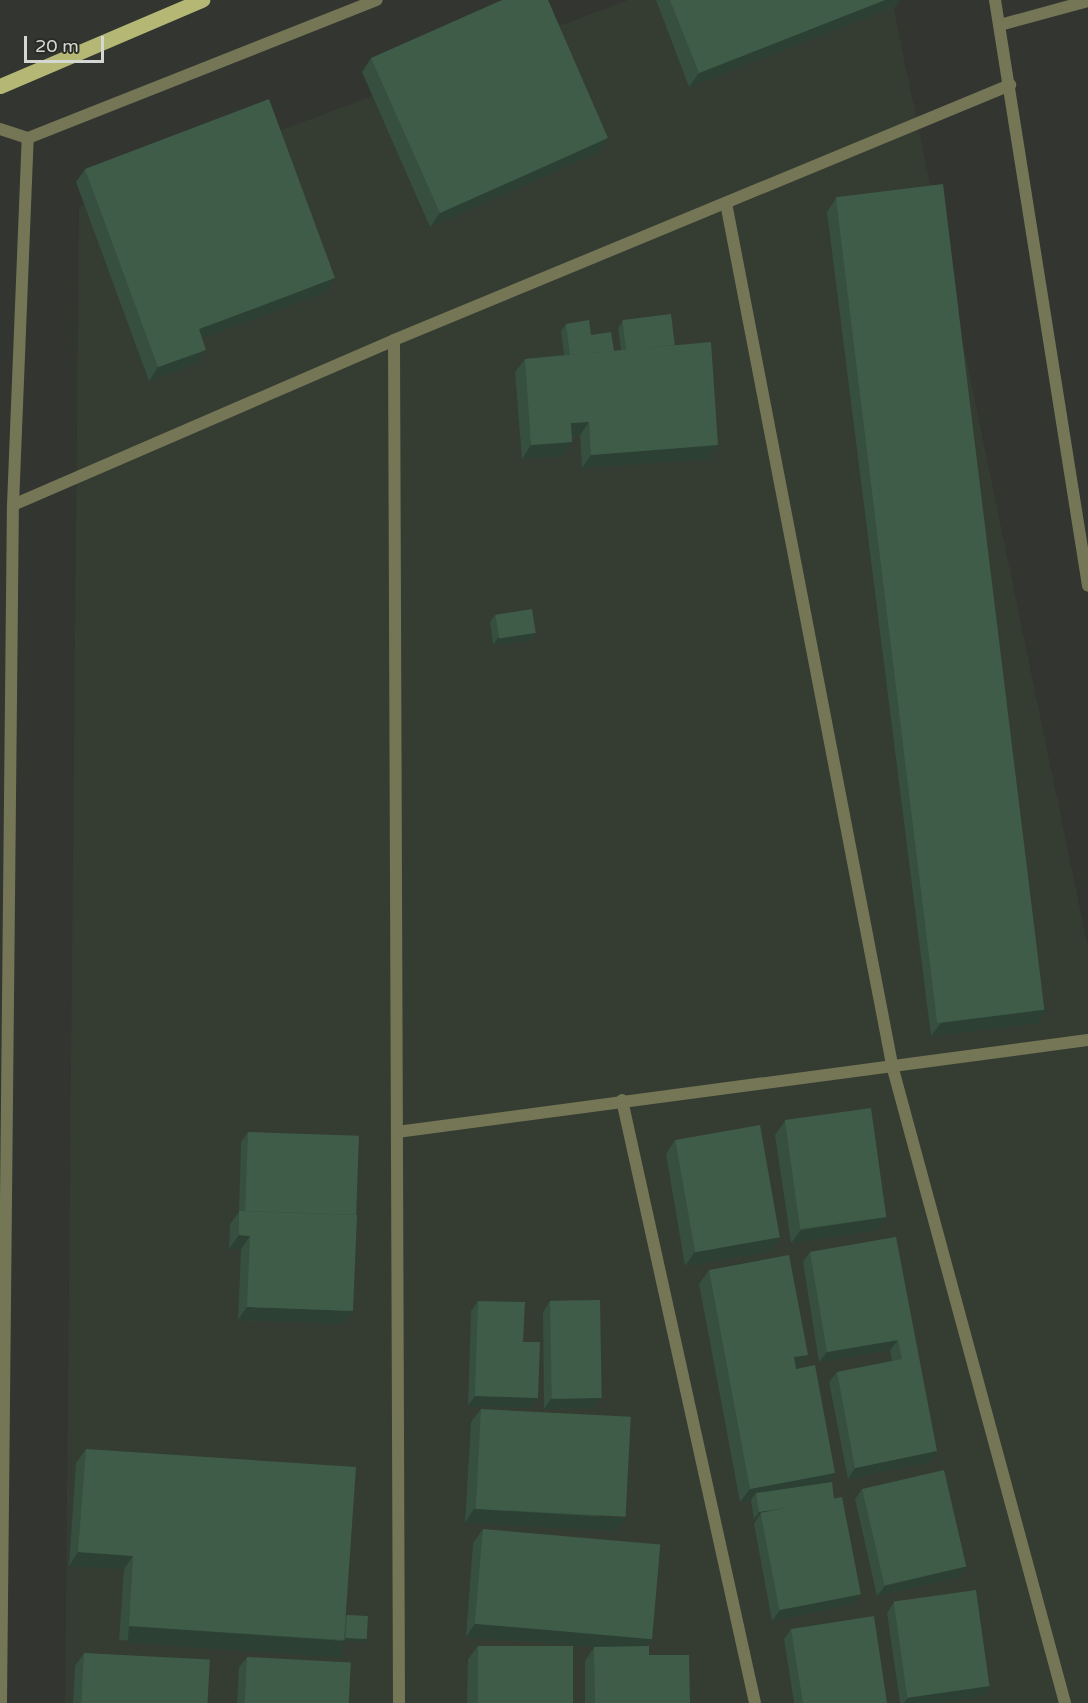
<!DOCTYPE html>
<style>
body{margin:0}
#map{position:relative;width:1088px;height:1703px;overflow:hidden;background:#323530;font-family:"Varela Round",sans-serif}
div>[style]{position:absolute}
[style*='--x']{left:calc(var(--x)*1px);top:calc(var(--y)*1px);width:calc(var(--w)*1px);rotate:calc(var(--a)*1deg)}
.built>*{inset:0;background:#353c31}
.street>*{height:12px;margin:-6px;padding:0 6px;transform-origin:6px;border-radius:6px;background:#747656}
.primary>*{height:15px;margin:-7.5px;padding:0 7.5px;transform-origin:7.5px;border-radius:7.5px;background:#b5b874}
.wall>*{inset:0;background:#364f3f}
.shaded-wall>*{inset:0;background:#2c4033;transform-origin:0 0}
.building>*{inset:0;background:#3f5c49;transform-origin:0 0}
span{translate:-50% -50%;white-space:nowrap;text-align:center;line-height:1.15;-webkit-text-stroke:4.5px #282b26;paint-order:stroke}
.scale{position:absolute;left:24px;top:36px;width:80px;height:27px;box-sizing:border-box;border:3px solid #d5d7d3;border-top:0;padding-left:8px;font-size:18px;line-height:21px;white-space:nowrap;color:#d5d7d3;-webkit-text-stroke:4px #282b26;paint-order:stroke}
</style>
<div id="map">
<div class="built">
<div style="clip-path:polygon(628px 0,892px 0,1088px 947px,1088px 1703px,65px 1703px,79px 206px)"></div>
</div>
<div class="street">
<div style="--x:995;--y:0;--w:593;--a:80.98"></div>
<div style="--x:1000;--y:25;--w:91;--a:-15.3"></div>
<div style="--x:0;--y:129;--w:29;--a:18"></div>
<div style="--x:726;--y:203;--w:882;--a:79.09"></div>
<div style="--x:893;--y:1069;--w:657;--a:74.82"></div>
<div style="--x:394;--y:340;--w:1363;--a:89.79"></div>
<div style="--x:13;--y:505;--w:415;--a:-23.4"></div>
<div style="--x:394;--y:340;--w:667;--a:-22.49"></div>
<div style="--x:622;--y:1100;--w:617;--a:77.56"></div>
<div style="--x:397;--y:1132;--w:697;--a:-7.58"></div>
<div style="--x:1;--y:1703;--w:1198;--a:-89.43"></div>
<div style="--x:13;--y:505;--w:367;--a:-87.7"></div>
<div style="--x:28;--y:138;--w:375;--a:-21.6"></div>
</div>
<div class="primary">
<div style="--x:0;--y:86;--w:220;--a:-23.1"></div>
</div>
<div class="wall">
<div style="clip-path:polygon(656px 0,899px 0,896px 6px,689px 87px)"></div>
<div style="clip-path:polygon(371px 58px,599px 152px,430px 227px,362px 72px)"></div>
<div style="clip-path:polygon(85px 169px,326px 292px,202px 338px,197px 363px,149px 381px,76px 182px)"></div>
<div style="clip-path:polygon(836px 198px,1038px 1023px,931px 1036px,827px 212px)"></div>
<div style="clip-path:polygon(623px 321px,675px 345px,709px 459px,582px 468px,580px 435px,572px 436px,563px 456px,522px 459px,515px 372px,525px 359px,564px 355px,561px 331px,566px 324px,591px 335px,614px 351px,621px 350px,618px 328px)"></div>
<div style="clip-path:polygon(495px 615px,536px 633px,531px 640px,493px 645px,490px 622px)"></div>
<div style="clip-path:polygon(785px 1121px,887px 1217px,877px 1230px,791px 1243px,775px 1135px)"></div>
<div style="clip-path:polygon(248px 1132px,356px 1214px,343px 1324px,238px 1320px,241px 1249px,229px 1249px,230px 1224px,239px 1212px,241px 1142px)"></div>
<div style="clip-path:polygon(675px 1140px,780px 1237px,771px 1251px,685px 1266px,666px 1154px)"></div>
<div style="clip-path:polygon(896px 1237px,930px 1462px,848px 1479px,829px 1382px,837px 1372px,892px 1361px,890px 1350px,819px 1362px,803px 1262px,810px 1252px)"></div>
<div style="clip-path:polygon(709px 1270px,808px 1355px,799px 1368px,796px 1368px,828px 1483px,834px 1499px,854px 1604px,772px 1621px,754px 1524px,757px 1519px,754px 1519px,751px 1500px,740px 1502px,699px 1284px)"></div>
<div style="clip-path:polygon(478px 1301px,523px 1342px,538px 1398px,531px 1408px,468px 1406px,471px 1311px)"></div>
<div style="clip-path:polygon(550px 1301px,594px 1408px,544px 1409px,543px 1312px)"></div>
<div style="clip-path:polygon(481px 1409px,616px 1531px,465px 1523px,471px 1422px)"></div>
<div style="clip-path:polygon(86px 1449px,345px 1617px,347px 1615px,367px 1639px,365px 1642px,344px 1641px,344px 1640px,334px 1654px,119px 1640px,124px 1569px,69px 1566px,76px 1463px)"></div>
<div style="clip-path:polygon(862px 1489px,959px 1577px,877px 1596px,855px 1499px)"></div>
<div style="clip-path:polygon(483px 1529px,646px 1646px,649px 1655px,690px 1703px,585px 1703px,585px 1661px,594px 1647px,597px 1647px,466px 1637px,473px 1543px)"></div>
<div style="clip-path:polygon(894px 1602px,990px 1686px,983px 1696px,935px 1703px,900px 1703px,887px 1613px)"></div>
<div style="clip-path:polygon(791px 1629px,887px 1703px,794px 1703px,784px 1639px)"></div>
<div style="clip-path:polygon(478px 1646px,572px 1703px,467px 1703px,468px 1659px)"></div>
<div style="clip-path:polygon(84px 1653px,208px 1703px,73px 1703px,75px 1666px)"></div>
<div style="clip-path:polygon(247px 1657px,349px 1703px,237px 1703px,239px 1667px)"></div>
</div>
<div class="shaded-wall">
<div style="clip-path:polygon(885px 0,899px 0,896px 6px,689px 87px,699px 73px)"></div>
<div style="clip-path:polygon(608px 138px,599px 152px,430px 227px,440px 213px)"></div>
<div style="clip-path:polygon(335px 278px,326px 292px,189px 343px,199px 329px)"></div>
<div style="clip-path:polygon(206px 350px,197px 363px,149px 381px,158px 367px)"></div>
<div style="clip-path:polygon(589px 422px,580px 435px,562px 436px,571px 423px)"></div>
<div style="clip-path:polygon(572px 442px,563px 456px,522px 459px,531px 445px)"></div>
<div style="clip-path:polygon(718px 445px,709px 459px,582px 468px,591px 455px)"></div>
<div style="clip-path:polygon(536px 633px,531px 640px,493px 645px,498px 638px)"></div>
<div style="clip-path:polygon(1048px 1009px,1038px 1023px,931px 1036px,941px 1023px)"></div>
<div style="clip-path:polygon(887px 1217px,877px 1230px,791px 1243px,801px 1230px)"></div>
<div style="clip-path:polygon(239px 1235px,250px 1236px,241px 1249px,229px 1249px)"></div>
<div style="clip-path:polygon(780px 1237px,771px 1251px,685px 1266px,695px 1252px)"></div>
<div style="clip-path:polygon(247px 1307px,353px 1311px,343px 1324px,238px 1320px)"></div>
<div style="clip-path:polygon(898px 1340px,890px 1350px,819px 1362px,827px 1352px)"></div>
<div style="clip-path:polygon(808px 1355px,799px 1368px,785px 1371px,794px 1357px)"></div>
<div style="clip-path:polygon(475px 1396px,538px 1398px,531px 1408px,468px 1406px)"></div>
<div style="clip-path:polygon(601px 1398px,594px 1408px,544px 1409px,551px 1399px)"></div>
<div style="clip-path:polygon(937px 1451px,930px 1462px,848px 1479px,855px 1468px)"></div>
<div style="clip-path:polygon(835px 1473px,826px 1486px,756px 1493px,751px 1500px,740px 1502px,750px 1489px)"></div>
<div style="clip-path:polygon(834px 1501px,761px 1513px,757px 1519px,754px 1519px,759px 1512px)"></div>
<div style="clip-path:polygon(474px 1509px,625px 1518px,616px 1531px,465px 1523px)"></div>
<div style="clip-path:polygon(78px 1552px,133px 1556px,124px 1569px,69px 1566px)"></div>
<div style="clip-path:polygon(967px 1566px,959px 1577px,877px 1596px,885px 1586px)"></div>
<div style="clip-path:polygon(861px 1594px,854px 1604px,772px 1621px,780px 1610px)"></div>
<div style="clip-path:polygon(475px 1624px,653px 1637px,643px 1651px,466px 1637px)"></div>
<div style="left:129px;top:1626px;width:215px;height:17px;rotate:4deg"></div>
<div style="clip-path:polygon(346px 1638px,367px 1639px,365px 1642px,344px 1641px)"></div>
<div style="clip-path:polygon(990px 1686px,983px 1696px,935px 1703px,904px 1703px,908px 1698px)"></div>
</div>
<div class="building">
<div style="clip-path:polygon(502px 0,548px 0,608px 138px,440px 213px,371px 58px)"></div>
<div style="clip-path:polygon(670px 0,885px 0,699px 73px)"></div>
<div style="clip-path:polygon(269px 99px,335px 278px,199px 329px,206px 350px,158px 367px,85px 169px)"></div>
<div style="left:943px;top:184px;width:832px;height:108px;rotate:83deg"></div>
<div style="left:671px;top:314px;width:31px;height:49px;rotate:83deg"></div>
<div style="clip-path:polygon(589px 320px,591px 335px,611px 332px,614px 351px,570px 355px,566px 324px)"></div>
<div style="clip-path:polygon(711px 342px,718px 445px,591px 455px,589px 422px,571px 423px,572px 442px,531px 445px,525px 359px)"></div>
<div style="left:532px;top:609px;width:24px;height:37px;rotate:81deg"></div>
<div style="left:871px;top:1108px;width:110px;height:87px;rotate:82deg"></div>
<div style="left:760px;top:1125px;width:114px;height:86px;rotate:80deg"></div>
<div style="left:248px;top:1132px;width:111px;height:79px;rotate:2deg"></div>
<div style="clip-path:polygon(239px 1211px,357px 1215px,353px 1311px,247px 1307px,250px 1236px,239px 1235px)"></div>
<div style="clip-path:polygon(896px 1237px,937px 1451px,855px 1468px,837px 1372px,902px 1359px,898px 1340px,827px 1352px,810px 1252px)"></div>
<div style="clip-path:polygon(789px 1255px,808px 1355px,794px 1357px,796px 1369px,815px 1365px,835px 1473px,750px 1489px,709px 1270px)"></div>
<div style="left:600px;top:1300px;width:98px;height:50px;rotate:89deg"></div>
<div style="clip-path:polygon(478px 1301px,525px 1302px,523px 1342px,540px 1342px,538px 1398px,475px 1396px)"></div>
<div style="left:481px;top:1409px;width:150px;height:100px;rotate:3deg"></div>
<div style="clip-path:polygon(86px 1449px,356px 1467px,344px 1640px,129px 1626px,133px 1556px,78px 1552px)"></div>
<div style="left:944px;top:1470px;width:99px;height:84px;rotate:77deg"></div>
<div style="clip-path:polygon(832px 1482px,834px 1499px,793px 1507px,759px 1512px,756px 1493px)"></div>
<div style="left:842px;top:1497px;width:99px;height:83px;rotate:79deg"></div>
<div style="left:483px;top:1529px;width:178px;height:95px;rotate:5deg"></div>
<div style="left:976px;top:1590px;width:97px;height:83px;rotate:82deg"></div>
<div style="left:347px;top:1615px;width:21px;height:23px;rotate:3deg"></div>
<div style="clip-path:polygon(874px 1616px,887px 1703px,803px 1703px,791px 1629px)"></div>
<div style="left:478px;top:1646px;width:95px;height:57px"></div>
<div style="clip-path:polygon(649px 1646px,649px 1655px,689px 1655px,690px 1703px,595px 1703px,594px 1647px)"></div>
<div style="left:84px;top:1653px;width:126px;height:50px;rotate:3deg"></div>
<div style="left:247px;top:1657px;width:104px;height:46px;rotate:3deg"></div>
</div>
<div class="scale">20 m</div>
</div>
